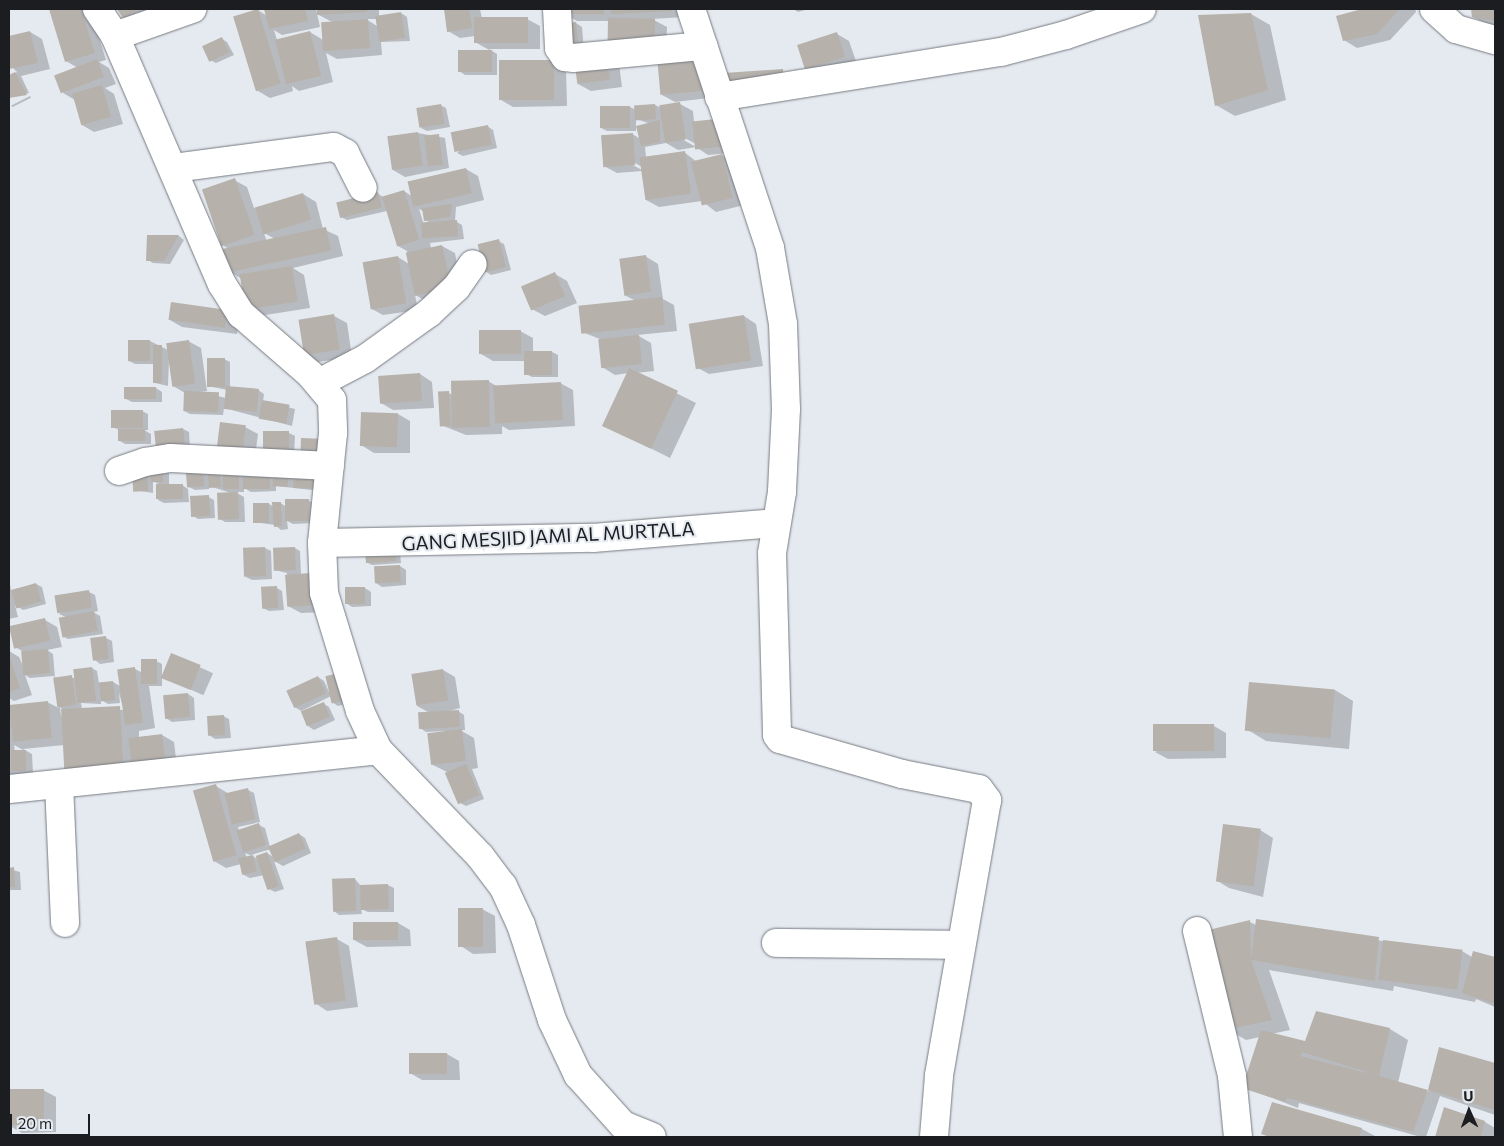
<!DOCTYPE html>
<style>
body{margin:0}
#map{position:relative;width:1504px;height:1146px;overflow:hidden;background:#e5eaf0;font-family:Commissioner,sans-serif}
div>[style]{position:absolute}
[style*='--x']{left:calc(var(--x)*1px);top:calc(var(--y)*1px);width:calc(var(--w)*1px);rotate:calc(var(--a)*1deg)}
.shadow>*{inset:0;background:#0003;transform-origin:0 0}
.building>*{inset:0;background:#b6b1ab;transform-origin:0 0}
.roads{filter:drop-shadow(0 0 1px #767a80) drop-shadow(0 0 1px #767a80)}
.minor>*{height:28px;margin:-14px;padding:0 14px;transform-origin:14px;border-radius:14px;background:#fff}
span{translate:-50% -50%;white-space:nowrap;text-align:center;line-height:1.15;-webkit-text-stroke:4px #e5eaf0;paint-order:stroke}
.street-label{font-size:19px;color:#1c1d20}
.frame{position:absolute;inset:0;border:10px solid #1c1d20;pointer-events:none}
.north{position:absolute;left:1444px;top:1086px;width:50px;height:50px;-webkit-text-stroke:4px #e5eaf0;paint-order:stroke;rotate:358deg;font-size:14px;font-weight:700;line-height:20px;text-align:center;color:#1c1d20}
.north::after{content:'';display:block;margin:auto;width:18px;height:22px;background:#1c1d20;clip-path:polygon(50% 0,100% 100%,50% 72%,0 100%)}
.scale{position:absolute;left:10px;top:1114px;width:80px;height:22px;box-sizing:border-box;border:2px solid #1c1d20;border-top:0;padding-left:6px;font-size:15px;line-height:18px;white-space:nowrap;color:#1c1d20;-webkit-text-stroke:4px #e5eaf0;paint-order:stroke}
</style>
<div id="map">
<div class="shadow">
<div style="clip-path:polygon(50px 9px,90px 9px,106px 60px,99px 62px,109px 68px,116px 84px,105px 88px,114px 94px,123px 124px,94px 132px,82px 125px,75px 100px,63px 93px,78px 68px,66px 61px)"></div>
<div style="clip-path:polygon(119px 9px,162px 9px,137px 24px,124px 17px)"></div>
<div style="clip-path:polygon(evenodd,266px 9px,316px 9px,317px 13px,318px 9px,379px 9px,379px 16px,401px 13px,407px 17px,410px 41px,381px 42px,382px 55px,337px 59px,326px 53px,333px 82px,299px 91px,292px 86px,293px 91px,270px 98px,258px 91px,258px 10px,267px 16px,266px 9px,317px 14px,334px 23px,323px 40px,310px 32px,277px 40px,274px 30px,282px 35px,320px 27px,317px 14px,266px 9px,366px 19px,376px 19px,377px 26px,366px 19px)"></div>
<div style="clip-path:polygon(445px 9px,480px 9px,482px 19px,527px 19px,540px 26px,540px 49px,489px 49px,497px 54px,497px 75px,465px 75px,459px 71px,491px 51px,475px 42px,475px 36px,460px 38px,448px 31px)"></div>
<div style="clip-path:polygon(565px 9px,684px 9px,684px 17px,652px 19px,667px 27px,666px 59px,717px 97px,675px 102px,662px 95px,658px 57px,609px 21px,577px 21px,565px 14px)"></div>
<div style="clip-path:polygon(793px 9px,809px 9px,798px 12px)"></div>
<div style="clip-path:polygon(1365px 9px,1415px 9px,1416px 12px,1390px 40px,1357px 48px,1344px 40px)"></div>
<div style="clip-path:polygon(1473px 9px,1495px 9px,1495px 28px,1473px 17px)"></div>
<div style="clip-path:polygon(1251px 14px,1270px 25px,1286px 100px,1235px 116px,1216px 105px)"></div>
<div style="clip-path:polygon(576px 23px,582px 27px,584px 52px,570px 54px)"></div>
<div style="clip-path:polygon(30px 32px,42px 39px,50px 69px,21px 76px,29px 93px,9px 97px,9px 76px,17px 72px,9px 64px,9px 37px)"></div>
<div style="clip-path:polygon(837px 34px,849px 41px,857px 64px,819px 76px,806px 69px)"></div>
<div style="clip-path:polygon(222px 39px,227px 42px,234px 55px,216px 63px,210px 60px)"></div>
<div style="clip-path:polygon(575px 61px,619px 64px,622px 87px,591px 91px,578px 84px)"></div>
<div style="clip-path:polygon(554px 62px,566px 69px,567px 106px,513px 107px,501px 100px)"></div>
<div style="left:30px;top:96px;width:2px;height:21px;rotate:63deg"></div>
<div style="clip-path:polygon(evenodd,680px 104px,693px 111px,694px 122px,741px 152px,708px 155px,696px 147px,678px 150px,666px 143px,645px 147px,646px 157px,684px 152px,697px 162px,722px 155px,734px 163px,744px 205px,716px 212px,702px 201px,659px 207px,646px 200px,642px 171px,617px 173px,604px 166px,632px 134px,641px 139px,651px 124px,636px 119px,636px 131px,607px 131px,601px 128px,630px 107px,636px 110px,655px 105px,661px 108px,680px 104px,681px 136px,696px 144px,696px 147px,680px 138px,681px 136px,680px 104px,630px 160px,642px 167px,642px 170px,629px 163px,630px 160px)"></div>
<div style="clip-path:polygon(440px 105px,446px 108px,450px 127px,427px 131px,421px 128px)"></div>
<div style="clip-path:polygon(487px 126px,493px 130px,497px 148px,463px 156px,457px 153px)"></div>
<div style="clip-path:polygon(418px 133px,445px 138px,449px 168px,405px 177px,393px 170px)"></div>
<div style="clip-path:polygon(evenodd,466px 169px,478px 176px,484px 200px,456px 207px,455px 221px,462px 225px,464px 239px,430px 243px,431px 248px,442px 246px,455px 253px,463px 295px,428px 302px,415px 295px,418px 310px,383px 315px,370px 308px,398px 257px,409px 264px,407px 251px,398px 246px,387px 211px,347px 220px,341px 217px,377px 193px,383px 197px,404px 191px,413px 197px,466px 169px,419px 209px,423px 211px,425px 220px,432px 224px,424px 225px,419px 209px)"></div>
<div style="clip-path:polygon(evenodd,234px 180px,247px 187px,254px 208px,303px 194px,316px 202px,323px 229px,338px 236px,343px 256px,293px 268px,304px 275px,310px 308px,259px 316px,242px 279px,230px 272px,232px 251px,224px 246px,234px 180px,264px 233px,277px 240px,267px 242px,264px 233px)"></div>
<div style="clip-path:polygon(148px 236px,179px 236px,184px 240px,170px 264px,153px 263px,148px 260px)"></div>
<div style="clip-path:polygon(498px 241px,504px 244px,511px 270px,491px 275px,485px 271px)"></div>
<div style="clip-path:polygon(645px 256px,658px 264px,663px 299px,674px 305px,677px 331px,637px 335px,651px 343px,654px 371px,636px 373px,696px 403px,670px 458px,604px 425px,628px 373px,615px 375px,602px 367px,600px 339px,582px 332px,634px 300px,624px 295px)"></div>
<div style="clip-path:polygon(555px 274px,567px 281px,577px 303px,545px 316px,532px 309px)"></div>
<div style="clip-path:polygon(173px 303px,239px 318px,237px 334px,182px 327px,170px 320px)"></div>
<div style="clip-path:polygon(334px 316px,347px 323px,352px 357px,318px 362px,306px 355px)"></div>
<div style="clip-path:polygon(744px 316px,756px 324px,763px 366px,709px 374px,696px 367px)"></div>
<div style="clip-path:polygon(520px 331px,533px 338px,533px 352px,552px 352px,558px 355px,558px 377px,532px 377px,526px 374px,526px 361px,493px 361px,481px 354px)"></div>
<div style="clip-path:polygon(150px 341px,168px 350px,188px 341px,201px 348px,207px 391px,200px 392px,226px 398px,227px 390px,208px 386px,224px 359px,230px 362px,230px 387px,258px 390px,264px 394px,263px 401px,295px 409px,292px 426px,224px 408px,223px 415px,190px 414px,184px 411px,185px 393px,173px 386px,169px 359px,168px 386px,155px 383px,155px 364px,135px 364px,129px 361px)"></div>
<div style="clip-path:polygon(420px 374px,432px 382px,434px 408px,393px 410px,381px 403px)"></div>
<div style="clip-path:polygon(488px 381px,498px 387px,560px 383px,573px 390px,575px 426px,509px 430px,502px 426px,502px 434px,466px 435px,441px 425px,449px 393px,452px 395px)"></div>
<div style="clip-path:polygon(156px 388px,162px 392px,162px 402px,132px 402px,126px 399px)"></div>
<div style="clip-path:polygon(142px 411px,148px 414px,148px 430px,144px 430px,151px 434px,151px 444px,125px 444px,120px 441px,120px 430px,112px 427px)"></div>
<div style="clip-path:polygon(398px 414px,410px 421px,410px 453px,374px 453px,361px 445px)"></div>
<div style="clip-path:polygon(245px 427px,258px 434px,254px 464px,230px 461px)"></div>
<div style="clip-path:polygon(183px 429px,189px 432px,190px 450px,163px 452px)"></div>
<div style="clip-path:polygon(289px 433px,295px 436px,294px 453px,270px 452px)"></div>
<div style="clip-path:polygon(187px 464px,275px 468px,321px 491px,276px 486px,276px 491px,251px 492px,244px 488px,244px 492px,235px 492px,244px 497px,245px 522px,225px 522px,220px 519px,234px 494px,209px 486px,209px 489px,195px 490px,189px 487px)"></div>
<div style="clip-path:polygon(169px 466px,169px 486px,182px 485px,188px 489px,189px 502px,164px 503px,158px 500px,162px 486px,153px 481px,153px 493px,134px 490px,147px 471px)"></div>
<div style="clip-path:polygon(208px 497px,214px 500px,215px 518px,198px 519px,193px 516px)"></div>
<div style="clip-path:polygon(308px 500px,314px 504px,315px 523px,293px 524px,287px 521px,288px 529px,281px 530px,275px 525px,254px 522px,269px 504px,273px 506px,280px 503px,287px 507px)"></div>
<div style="clip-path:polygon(265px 548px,271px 551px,272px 579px,252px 580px,246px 577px)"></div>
<div style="clip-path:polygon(295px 548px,300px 551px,301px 574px,325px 612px,301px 613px,288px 606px,287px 573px,275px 570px)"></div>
<div style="clip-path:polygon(400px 552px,401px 563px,372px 565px,366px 562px)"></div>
<div style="clip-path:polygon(400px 566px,406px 570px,406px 585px,382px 587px,376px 583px)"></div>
<div style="clip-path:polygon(9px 579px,11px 590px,36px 584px,42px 587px,46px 604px,23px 610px,15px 605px,18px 617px,9px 619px)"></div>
<div style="clip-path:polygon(277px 588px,282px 591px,284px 610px,269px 611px,263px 608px)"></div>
<div style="clip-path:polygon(365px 588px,371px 592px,371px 606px,352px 607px,346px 603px)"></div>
<div style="clip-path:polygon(89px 592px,95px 595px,98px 611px,93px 612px,100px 616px,103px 634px,68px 639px,62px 636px,66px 617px,59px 614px)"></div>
<div style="clip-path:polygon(evenodd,45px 620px,57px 627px,62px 647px,47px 650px,53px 654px,55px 678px,76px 678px,92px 668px,97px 671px,99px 683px,113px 682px,120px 686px,135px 669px,143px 673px,156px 661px,162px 664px,162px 686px,149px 686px,155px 728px,139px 731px,139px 737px,162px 735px,174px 742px,177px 767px,84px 779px,65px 769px,64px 745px,23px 749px,32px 754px,33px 773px,9px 776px,9px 707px,47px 702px,59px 708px,54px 676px,30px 678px,25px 675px,32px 695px,14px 701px,9px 698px,9px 651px,19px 657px,23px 666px,22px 651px,15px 647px,45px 620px,119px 693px,124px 710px,82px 709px,81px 703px,101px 704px,101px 700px,108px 704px,120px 703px,119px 693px,45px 620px,60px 707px,62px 709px,63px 716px,61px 716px,60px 707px,45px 620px,14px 745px,25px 751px,15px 752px,14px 745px)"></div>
<div style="clip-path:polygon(106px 638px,112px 641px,114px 662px,100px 664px,95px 660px)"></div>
<div style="left:172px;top:655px;width:45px;height:24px;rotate:24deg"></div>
<div style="clip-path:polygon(443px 670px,455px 677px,460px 708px,445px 712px,458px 711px,464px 715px,465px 730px,460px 730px,474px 738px,478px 768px,472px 769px,484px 799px,466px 806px,460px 803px,447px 772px,433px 765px,446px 731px,426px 732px,420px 728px,430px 713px,417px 706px)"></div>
<div style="clip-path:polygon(318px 677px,324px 681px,329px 692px,350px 703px,338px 706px,332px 702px,331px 696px,301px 711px,295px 707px,288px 692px)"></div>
<div style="clip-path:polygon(1335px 690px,1353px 701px,1349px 749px,1266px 741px,1248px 730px)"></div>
<div style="clip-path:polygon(188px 694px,194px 698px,195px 720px,172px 722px,166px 718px)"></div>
<div style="clip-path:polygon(324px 704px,329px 707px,335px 720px,314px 730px,308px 726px)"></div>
<div style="clip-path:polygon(223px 716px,229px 719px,231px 738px,215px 739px,209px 735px)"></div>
<div style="clip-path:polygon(1214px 726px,1226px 733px,1226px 758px,1168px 759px,1155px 752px)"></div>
<div style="clip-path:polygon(evenodd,216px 786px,229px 794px,248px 790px,254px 793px,260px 822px,238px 827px,239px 831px,259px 825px,265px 828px,270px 847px,299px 834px,305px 838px,311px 853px,283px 866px,274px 861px,284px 889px,275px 892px,269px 889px,264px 875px,250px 878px,244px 875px,241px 864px,226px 868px,214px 861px,216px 786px,271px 849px,275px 858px,267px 853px,259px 860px,251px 855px,271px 849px,216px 786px,245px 853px,252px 856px,247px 858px,245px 853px)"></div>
<div style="clip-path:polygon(1260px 830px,1273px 838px,1263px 897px,1229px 888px,1216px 880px)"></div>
<div style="clip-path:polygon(9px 869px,20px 872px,21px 890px,9px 890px)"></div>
<div style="clip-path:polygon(355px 879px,361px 886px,388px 885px,394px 888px,394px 912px,368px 912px,361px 909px,362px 914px,339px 915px,334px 911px,333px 880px)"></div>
<div style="clip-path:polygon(482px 909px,495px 916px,496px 953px,473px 954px,461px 946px)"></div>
<div style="clip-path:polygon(1250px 922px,1256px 925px,1462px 951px,1472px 957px,1474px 952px,1495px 959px,1495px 1007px,1476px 999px,1475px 1002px,1394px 986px,1393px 991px,1269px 970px,1290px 1030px,1271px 1034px,1305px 1043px,1390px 1029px,1408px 1040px,1398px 1083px,1428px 1092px,1440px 1049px,1495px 1064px,1495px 1115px,1440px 1096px,1426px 1137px,1421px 1137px,1299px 1103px,1298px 1108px,1244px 1087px,1260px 1037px,1246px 1040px,1227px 1029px)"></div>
<div style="clip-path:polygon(398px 923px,410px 930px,411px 946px,367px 947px,354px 940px)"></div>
<div style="clip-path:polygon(337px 939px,349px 946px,358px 1007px,327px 1011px,315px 1003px)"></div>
<div style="clip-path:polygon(447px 1054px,459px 1061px,460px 1080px,422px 1080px,410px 1073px)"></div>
<div style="clip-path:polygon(43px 1090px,56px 1097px,56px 1132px,22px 1133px,10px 1126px,9px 1107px)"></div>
<div style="clip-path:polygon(1273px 1104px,1362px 1129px,1377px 1137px,1270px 1137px,1262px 1133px)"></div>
<div style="clip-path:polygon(1445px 1109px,1485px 1122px,1495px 1128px,1495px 1137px,1436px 1137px)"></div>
</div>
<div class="building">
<div style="clip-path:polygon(49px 9px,81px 9px,95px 53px,65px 62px)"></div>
<div style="clip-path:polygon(117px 9px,139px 9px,123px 18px)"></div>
<div style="left:258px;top:9px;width:78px;height:26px;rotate:73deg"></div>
<div style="clip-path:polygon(264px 9px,305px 9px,308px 21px,269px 29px)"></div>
<div style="clip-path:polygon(317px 9px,367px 9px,367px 12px,317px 15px)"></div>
<div style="clip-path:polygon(444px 9px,469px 9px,472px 28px,447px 32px)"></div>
<div style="left:564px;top:9px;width:40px;height:5px"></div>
<div style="clip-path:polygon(611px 9px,672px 9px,672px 11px,611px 14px)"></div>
<div style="clip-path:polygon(1362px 9px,1400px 9px,1377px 34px,1343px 41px,1336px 16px)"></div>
<div style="clip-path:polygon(1471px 9px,1495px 9px,1495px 21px,1472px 17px)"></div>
<div style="left:401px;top:12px;width:26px;height:26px;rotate:81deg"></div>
<div style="clip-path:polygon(1251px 13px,1268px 90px,1215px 106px,1198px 15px)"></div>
<div style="left:528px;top:17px;width:26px;height:54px;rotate:90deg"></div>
<div style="left:608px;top:18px;width:47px;height:31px;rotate:1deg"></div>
<div style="left:368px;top:19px;width:29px;height:47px;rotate:86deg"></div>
<div style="left:576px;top:22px;width:27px;height:16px;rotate:84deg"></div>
<div style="clip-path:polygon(30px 31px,38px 63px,9px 69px,9px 36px)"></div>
<div style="left:310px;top:31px;width:46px;height:36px;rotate:76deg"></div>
<div style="left:837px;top:32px;width:26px;height:42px;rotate:72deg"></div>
<div style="left:222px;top:37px;width:17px;height:22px;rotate:65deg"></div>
<div style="left:458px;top:50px;width:34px;height:22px"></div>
<div style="left:702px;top:54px;width:37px;height:45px;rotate:85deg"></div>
<div style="left:607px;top:55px;width:25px;height:33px;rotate:83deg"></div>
<div style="left:97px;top:59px;width:19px;height:46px;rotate:69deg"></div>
<div style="left:554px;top:60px;width:40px;height:55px;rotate:90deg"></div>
<div style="left:783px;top:69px;width:16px;height:59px;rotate:86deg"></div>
<div style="clip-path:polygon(15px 72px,27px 95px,9px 98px,9px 75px)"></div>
<div style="left:102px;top:85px;width:33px;height:31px;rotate:74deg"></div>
<div style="left:680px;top:102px;width:38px;height:21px;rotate:81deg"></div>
<div style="left:441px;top:104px;width:20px;height:25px;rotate:81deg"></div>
<div style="left:655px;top:104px;width:15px;height:21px;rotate:86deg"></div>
<div style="left:600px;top:106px;width:30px;height:22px"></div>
<div style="left:726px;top:118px;width:28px;height:34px;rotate:84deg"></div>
<div style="clip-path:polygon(660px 120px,660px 142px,641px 146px,636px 126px)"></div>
<div style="left:488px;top:125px;width:20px;height:38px;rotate:79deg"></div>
<div style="left:418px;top:132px;width:34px;height:31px;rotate:82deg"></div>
<div style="left:633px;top:133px;width:32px;height:32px;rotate:86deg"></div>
<div style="left:439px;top:134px;width:31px;height:15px;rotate:83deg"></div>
<div style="left:685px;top:151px;width:43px;height:46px;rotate:82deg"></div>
<div style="left:722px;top:154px;width:45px;height:32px;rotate:76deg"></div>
<div style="left:466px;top:168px;width:26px;height:60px;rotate:77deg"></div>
<div style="left:235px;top:178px;width:60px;height:35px;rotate:71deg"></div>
<div style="left:404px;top:190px;width:52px;height:23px;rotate:73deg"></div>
<div style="left:378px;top:192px;width:16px;height:43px;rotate:76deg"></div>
<div style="left:303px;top:193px;width:28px;height:50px;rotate:73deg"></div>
<div style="clip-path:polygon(452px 204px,450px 217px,424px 221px,422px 208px)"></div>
<div style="left:457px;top:220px;width:16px;height:36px;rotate:86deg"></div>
<div style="left:326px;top:227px;width:24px;height:106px;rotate:78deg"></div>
<div style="clip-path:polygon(147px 235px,179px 235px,164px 261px,146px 261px)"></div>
<div style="left:499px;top:239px;width:29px;height:22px;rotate:76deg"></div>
<div style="left:442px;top:245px;width:44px;height:37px;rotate:78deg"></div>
<div style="left:646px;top:255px;width:37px;height:27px;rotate:82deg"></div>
<div style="left:398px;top:256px;width:48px;height:36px;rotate:80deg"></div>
<div style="left:292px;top:266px;width:36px;height:53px;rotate:81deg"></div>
<div style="left:555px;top:272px;width:26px;height:37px;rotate:67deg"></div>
<div style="left:662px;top:297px;width:28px;height:84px;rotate:84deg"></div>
<div style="left:171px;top:302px;width:57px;height:18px;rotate:8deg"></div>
<div style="left:334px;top:314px;width:36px;height:36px;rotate:81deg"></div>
<div style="left:744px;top:315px;width:46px;height:56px;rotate:81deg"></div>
<div style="left:479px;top:330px;width:42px;height:24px"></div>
<div style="left:639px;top:335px;width:29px;height:41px;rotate:84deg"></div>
<div style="left:128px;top:340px;width:22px;height:21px"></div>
<div style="left:189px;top:340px;width:44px;height:23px;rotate:82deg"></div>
<div style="left:153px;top:345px;width:9px;height:38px"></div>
<div style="left:524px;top:351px;width:28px;height:24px"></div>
<div style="left:207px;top:358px;width:18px;height:29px"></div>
<div style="left:629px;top:368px;width:54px;height:64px;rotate:25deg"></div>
<div style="left:420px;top:373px;width:28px;height:42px;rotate:86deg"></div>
<div style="left:489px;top:380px;width:47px;height:38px;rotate:89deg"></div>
<div style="left:561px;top:382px;width:38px;height:68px;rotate:87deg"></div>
<div style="left:226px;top:386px;width:33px;height:23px;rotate:5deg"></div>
<div style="left:156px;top:387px;width:12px;height:32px;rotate:90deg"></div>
<div style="left:184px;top:391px;width:35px;height:20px;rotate:2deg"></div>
<div style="left:449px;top:391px;width:35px;height:11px;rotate:87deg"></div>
<div style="left:262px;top:400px;width:28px;height:19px;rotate:10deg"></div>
<div style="left:111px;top:410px;width:32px;height:18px"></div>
<div style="left:361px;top:412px;width:37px;height:34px;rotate:2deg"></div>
<div style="left:220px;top:422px;width:26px;height:33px;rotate:7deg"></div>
<div style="left:183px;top:428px;width:19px;height:29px;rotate:84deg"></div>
<div style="left:145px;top:429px;width:12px;height:27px;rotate:90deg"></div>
<div style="left:263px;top:431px;width:26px;height:18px"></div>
<div style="left:301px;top:438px;width:26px;height:15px;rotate:2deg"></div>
<div style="left:151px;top:462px;width:12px;height:20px"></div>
<div style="left:202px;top:462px;width:24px;height:17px;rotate:85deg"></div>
<div style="left:219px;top:464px;width:23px;height:12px;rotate:85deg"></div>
<div style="left:223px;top:465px;width:16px;height:24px"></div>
<div style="left:243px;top:466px;width:27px;height:23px"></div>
<div style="left:274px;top:466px;width:15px;height:20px;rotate:4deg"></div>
<div style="left:294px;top:467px;width:23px;height:21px;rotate:2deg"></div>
<div style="left:147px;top:469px;width:22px;height:15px;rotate:87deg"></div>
<div style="left:183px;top:484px;width:15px;height:27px;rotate:90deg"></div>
<div style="left:238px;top:492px;width:27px;height:21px;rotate:88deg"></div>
<div style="left:209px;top:495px;width:21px;height:19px;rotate:87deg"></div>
<div style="left:309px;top:499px;width:22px;height:24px;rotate:90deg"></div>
<div style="clip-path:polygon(272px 502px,281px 502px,282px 526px,274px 527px)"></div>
<div style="left:253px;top:503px;width:16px;height:20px"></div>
<div style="left:265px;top:547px;width:29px;height:22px;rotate:88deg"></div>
<div style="left:295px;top:547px;width:23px;height:22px;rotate:88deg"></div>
<div style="left:395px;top:548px;width:13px;height:30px;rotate:86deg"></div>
<div style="left:400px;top:565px;width:17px;height:26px;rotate:87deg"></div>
<div style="left:311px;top:573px;width:32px;height:26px;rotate:86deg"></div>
<div style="left:36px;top:583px;width:19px;height:26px;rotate:74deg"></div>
<div style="left:277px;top:586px;width:22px;height:16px;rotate:87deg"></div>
<div style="left:345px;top:587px;width:20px;height:17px"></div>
<div style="left:89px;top:590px;width:18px;height:35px;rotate:81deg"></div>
<div style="left:94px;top:611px;width:20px;height:36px;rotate:79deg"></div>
<div style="left:45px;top:618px;width:23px;height:37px;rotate:77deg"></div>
<div style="left:106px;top:636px;width:23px;height:16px;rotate:83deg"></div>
<div style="left:48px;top:649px;width:24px;height:27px;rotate:85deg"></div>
<div style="left:171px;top:653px;width:32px;height:27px;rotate:22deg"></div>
<div style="clip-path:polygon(9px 655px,20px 688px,9px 692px)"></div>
<div style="left:141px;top:659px;width:16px;height:25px"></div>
<div style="left:92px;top:667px;width:34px;height:19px;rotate:83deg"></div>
<div style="left:135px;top:667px;width:56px;height:18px;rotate:82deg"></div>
<div style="left:443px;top:669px;width:32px;height:32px;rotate:81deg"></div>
<div style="left:339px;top:673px;width:28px;height:14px;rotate:77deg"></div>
<div style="left:72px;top:675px;width:30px;height:19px;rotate:82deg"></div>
<div style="left:318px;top:676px;width:19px;height:35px;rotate:65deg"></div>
<div style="left:113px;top:681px;width:19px;height:14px;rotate:84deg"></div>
<div style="left:1249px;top:682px;width:86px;height:49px;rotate:5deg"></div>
<div style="left:188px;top:693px;width:24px;height:25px;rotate:85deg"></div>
<div style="left:48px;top:701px;width:37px;height:39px;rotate:84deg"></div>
<div style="left:324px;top:702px;width:16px;height:25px;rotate:68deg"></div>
<div style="left:120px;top:706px;width:60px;height:59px;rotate:87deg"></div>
<div style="left:459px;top:710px;width:17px;height:41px;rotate:87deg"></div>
<div style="left:224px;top:715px;width:20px;height:17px;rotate:87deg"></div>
<div style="left:1214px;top:724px;width:27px;height:61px;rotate:90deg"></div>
<div style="left:462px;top:729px;width:32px;height:35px;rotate:83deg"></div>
<div style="left:162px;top:734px;width:26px;height:34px;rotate:83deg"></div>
<div style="left:11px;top:750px;width:15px;height:21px"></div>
<div style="left:466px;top:764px;width:34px;height:23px;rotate:67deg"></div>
<div style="left:216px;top:784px;width:74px;height:24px;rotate:74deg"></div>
<div style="left:248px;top:788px;width:32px;height:24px;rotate:77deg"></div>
<div style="left:259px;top:823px;width:23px;height:24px;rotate:72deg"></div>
<div style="left:1223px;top:824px;width:38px;height:58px;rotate:7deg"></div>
<div style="left:299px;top:833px;width:17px;height:34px;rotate:66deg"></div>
<div style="left:267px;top:852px;width:36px;height:12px;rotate:71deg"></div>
<div style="left:253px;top:855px;width:17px;height:15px;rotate:77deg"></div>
<div style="clip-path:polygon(14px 867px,15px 887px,9px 887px,9px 868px)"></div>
<div style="left:355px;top:878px;width:33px;height:23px;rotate:88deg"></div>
<div style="left:388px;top:884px;width:25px;height:28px;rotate:88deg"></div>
<div style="left:458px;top:908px;width:25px;height:39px"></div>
<div style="clip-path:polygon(1256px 919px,1379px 937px,1375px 981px,1251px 960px,1272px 1020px,1226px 1030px,1204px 931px,1250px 920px,1251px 960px)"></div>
<div style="left:353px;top:922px;width:45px;height:18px"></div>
<div style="left:337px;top:937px;width:64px;height:32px;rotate:82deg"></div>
<div style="left:1383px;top:940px;width:80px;height:40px;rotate:7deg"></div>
<div style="clip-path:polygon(1473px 951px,1495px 957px,1495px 1004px,1462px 993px)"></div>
<div style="clip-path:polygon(evenodd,1316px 1011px,1390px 1028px,1379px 1076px,1428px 1090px,1413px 1132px,1287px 1098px,1285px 1102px,1242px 1088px,1261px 1030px,1305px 1041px,1316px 1011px,1302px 1052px,1367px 1072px,1367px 1073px,1300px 1056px,1302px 1052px)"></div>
<div style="clip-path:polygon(1439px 1047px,1495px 1063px,1495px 1110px,1428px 1090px)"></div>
<div style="left:409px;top:1053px;width:38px;height:21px"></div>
<div style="left:44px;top:1089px;width:36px;height:35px;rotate:90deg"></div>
<div style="clip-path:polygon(1272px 1102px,1362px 1128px,1359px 1137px,1270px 1137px,1261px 1134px)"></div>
<div style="clip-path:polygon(1444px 1107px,1485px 1121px,1481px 1137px,1435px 1137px)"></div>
</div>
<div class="roads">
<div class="minor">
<div style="--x:97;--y:9;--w:32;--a:56"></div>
<div style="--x:115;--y:36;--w:270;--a:66.7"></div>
<div style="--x:222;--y:284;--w:36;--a:58"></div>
<div style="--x:241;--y:314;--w:91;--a:41"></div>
<div style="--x:310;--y:374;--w:34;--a:50"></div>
<div style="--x:332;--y:400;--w:33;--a:88"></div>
<div style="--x:333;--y:433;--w:111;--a:95.7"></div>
<div style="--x:322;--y:543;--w:50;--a:87.7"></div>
<div style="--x:324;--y:593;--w:123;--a:73"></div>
<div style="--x:360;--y:711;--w:43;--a:65.2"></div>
<div style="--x:378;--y:750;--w:147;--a:46.1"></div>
<div style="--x:480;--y:856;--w:38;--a:53"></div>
<div style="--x:503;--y:886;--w:43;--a:65.2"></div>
<div style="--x:521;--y:925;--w:100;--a:71.9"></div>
<div style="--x:552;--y:1020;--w:61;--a:64.7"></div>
<div style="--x:578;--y:1075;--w:67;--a:48"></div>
<div style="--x:623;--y:1125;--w:31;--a:22"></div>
<div style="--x:557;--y:9;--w:39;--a:87"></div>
<div style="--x:559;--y:48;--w:11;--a:56"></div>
<div style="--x:565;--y:57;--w:8;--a:7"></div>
<div style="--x:573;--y:58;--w:131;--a:-5.3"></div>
<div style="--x:691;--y:9;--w:252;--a:71.7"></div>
<div style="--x:770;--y:248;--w:77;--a:80.3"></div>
<div style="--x:783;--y:324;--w:85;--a:88"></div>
<div style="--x:786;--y:409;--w:83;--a:92.8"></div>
<div style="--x:782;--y:492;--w:62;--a:99.3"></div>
<div style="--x:772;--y:553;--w:182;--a:88.4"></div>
<div style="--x:777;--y:735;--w:5;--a:53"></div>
<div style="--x:780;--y:739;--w:127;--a:16"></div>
<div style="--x:902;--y:774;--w:78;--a:11"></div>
<div style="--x:979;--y:789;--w:14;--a:54"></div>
<div style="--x:987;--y:800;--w:280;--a:99.9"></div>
<div style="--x:939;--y:1076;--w:61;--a:94.7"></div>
<div style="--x:1434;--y:9;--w:30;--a:42"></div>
<div style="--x:1456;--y:29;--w:41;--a:15.8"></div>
<div style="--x:115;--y:36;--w:82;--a:-19.3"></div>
<div style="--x:719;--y:97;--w:286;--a:-9.1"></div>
<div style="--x:1001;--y:52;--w:67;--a:-14.7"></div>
<div style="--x:1066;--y:35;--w:80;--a:-18.9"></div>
<div style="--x:174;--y:168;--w:161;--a:-7.5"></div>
<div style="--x:334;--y:147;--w:13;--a:29"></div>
<div style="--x:345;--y:153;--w:39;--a:63"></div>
<div style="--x:319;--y:383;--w:52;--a:-27.6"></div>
<div style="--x:365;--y:359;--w:79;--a:-35.7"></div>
<div style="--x:429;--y:313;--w:37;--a:-43"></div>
<div style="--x:456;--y:288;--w:29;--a:-55"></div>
<div style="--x:119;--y:471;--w:28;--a:-19"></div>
<div style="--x:145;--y:462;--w:26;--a:-9"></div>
<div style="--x:171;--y:458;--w:159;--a:2.9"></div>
<div style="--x:322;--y:543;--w:271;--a:-1.1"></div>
<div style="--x:593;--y:538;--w:182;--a:-4.7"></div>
<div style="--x:59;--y:784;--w:139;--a:87.5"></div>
<div style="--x:9;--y:789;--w:371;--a:-6"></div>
<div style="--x:1197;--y:931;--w:149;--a:76.4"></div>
<div style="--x:1232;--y:1076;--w:61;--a:84.4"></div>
<div style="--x:776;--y:943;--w:184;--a:0.6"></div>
</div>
</div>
<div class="street-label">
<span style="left:548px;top:536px;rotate:-3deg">GANG MESJID JAMI AL MURTALA</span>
</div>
<div class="frame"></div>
<div class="north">U</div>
<div class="scale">20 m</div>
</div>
